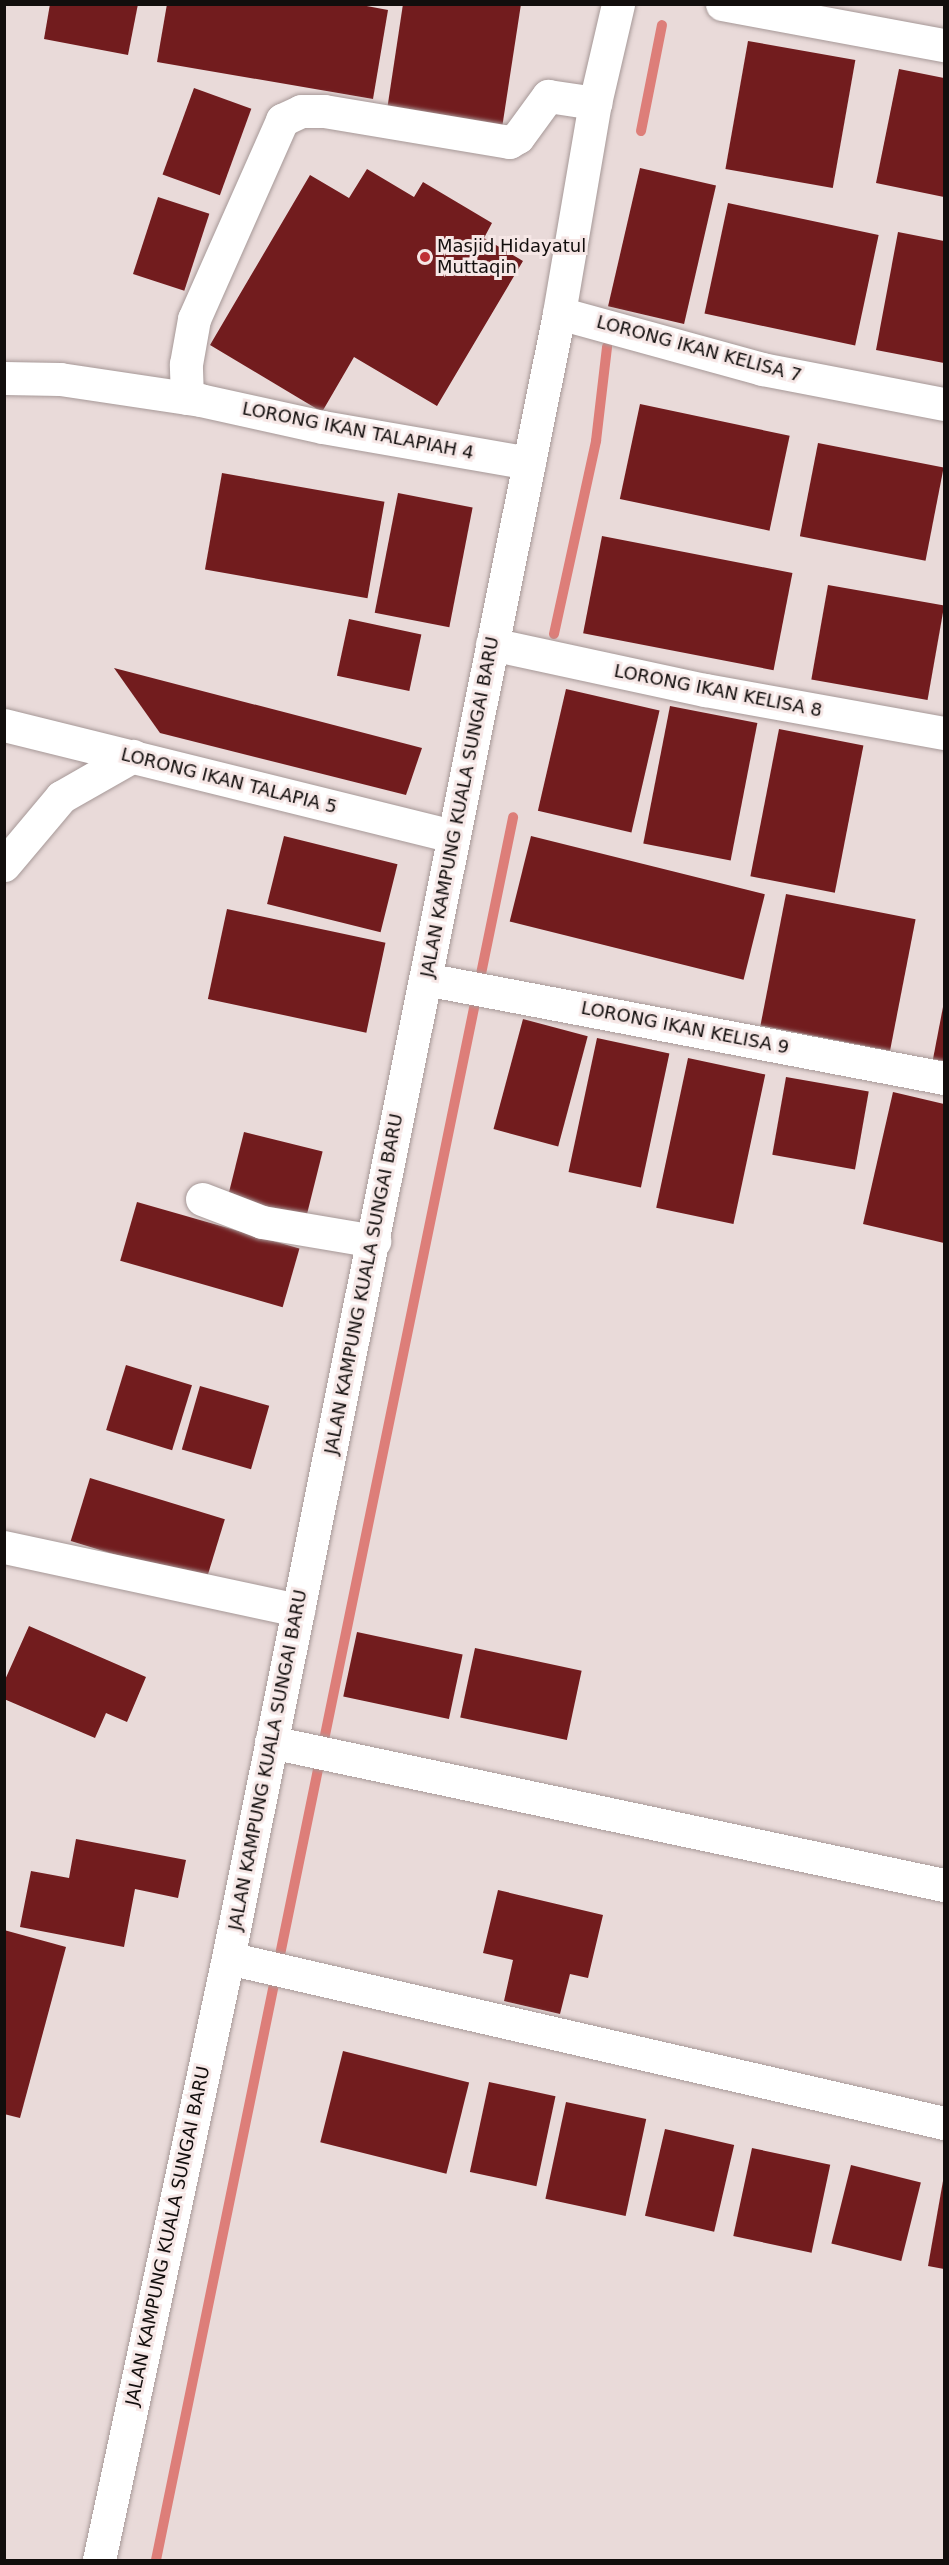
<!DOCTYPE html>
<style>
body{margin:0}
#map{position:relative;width:949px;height:2565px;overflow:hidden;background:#e9dad9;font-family:"DejaVu Sans",sans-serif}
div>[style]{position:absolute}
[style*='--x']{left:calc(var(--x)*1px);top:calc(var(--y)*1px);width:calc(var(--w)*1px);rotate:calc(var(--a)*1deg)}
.stream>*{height:10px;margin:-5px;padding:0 5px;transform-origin:5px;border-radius:5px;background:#dd7e79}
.building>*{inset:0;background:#721c1e;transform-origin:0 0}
.roads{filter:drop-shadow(0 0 2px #a69897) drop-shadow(0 0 2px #a69897)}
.minor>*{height:33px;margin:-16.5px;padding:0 16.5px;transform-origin:16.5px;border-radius:16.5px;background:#fff}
.dots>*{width:16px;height:16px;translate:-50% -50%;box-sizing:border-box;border:3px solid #f6e7e6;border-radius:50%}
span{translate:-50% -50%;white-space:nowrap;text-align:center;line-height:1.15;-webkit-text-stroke:6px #f6e7e6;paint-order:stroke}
.poi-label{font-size:18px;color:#120e0d}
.left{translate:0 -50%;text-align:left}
.street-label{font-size:18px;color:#120e0d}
.frame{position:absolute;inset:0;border:6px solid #120e0d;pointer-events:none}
</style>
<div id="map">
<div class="stream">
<div style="--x:641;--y:131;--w:108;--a:-78.8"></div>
<div style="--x:554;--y:634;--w:198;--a:-77.7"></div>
<div style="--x:596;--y:441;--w:95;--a:-83.3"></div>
<div style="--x:156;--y:2560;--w:1779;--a:-78.42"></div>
</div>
<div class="building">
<div style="clip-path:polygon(50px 4px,138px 4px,128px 55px,44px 39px)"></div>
<div style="clip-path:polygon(167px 4px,356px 4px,388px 10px,373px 99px,157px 62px)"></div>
<div style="clip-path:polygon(403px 4px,521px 4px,502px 128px,387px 110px)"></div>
<div style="left:748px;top:41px;width:109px;height:130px;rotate:10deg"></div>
<div style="clip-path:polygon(899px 69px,944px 78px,944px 197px,876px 183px)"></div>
<div style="left:194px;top:88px;width:61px;height:92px;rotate:20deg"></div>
<div style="left:640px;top:168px;width:78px;height:142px;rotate:13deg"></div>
<div style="clip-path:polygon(367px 169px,414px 197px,423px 182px,492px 223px,484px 238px,523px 261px,437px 406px,354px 357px,322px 412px,210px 345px,310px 175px,349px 198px)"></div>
<div style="left:158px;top:197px;width:54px;height:81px;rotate:18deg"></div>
<div style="left:728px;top:203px;width:154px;height:113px;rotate:12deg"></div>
<div style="clip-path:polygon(898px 232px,944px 241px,944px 363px,876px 350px)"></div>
<div style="left:640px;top:404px;width:153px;height:97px;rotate:12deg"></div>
<div style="left:818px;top:443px;width:128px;height:95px;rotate:11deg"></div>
<div style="left:222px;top:473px;width:165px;height:98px;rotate:10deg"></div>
<div style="left:398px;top:493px;width:76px;height:122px;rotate:11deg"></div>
<div style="left:602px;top:536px;width:194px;height:99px;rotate:11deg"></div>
<div style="left:828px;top:585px;width:118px;height:96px;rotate:10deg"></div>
<div style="left:349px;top:619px;width:74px;height:58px;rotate:12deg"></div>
<div style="clip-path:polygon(114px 668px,422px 748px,406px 795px,160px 733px)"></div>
<div style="left:566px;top:689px;width:96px;height:125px;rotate:13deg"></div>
<div style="left:670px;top:706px;width:89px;height:140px;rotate:11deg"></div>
<div style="left:779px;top:729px;width:86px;height:150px;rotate:11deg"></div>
<div style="left:284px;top:836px;width:117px;height:70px;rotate:14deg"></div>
<div style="left:531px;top:836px;width:241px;height:88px;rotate:14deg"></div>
<div style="left:786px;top:894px;width:132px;height:134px;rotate:11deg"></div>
<div style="left:227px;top:909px;width:162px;height:92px;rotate:12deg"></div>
<div style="clip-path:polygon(943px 1007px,944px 1007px,944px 1061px,933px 1059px)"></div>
<div style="left:523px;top:1019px;width:67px;height:114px;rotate:15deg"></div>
<div style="left:597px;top:1038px;width:74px;height:137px;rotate:12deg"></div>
<div style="left:688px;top:1058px;width:79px;height:153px;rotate:12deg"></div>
<div style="left:786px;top:1077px;width:84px;height:79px;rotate:10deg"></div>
<div style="clip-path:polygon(893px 1092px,944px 1104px,944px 1243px,863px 1224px)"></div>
<div style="left:244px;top:1132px;width:81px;height:71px;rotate:14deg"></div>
<div style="left:137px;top:1202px;width:169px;height:61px;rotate:16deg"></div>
<div style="left:126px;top:1365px;width:69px;height:68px;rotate:17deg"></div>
<div style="left:200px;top:1386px;width:72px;height:66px;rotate:16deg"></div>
<div style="left:90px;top:1478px;width:141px;height:66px;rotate:17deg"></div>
<div style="clip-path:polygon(29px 1626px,146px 1677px,127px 1722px,106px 1713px,95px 1738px,4px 1699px,4px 1682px)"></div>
<div style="left:357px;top:1632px;width:108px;height:66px;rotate:12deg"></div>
<div style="left:475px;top:1648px;width:109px;height:71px;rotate:12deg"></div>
<div style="clip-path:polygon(76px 1839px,186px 1860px,178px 1898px,135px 1889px,124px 1947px,20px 1927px,31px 1871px,69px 1878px)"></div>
<div style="clip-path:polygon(498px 1890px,603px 1915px,588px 1978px,570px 1974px,560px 2014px,504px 2001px,513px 1960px,483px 1953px)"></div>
<div style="clip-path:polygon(4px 1930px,66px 1947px,20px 2118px,4px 2114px)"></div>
<div style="left:343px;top:2051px;width:130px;height:94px;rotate:14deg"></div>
<div style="left:489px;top:2082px;width:68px;height:92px;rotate:12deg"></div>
<div style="left:566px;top:2102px;width:82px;height:99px;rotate:12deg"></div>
<div style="left:665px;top:2129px;width:71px;height:89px;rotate:13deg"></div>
<div style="left:752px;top:2148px;width:80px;height:90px;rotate:12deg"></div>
<div style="left:851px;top:2165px;width:72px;height:81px;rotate:14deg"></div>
<div style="clip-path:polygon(943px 2181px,944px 2181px,944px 2269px,928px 2266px)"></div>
</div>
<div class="roads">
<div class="minor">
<div style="--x:722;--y:4;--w:226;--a:10.5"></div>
<div style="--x:559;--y:313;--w:211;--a:15.4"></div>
<div style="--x:762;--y:369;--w:185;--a:10.9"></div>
<div style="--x:4;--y:378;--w:56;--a:1"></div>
<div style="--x:60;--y:379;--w:142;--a:8.5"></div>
<div style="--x:200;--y:400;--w:126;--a:12.4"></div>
<div style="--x:323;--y:427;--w:209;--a:9.9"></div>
<div style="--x:187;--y:398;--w:34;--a:-92"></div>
<div style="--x:186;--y:364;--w:46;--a:-79.9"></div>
<div style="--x:194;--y:319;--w:218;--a:-66.1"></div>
<div style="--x:282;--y:120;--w:21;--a:-25"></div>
<div style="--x:301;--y:111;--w:23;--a:0"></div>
<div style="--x:324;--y:111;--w:188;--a:9.5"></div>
<div style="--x:509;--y:142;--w:10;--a:-29"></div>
<div style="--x:518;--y:137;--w:51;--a:-53.8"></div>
<div style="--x:548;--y:96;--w:48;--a:8.5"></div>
<div style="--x:492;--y:644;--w:218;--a:12.2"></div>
<div style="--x:705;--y:690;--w:243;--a:10.2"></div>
<div style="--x:4;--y:725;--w:463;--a:13.9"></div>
<div style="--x:4;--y:865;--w:89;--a:-50"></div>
<div style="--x:61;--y:797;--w:83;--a:-29.7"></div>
<div style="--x:425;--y:979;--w:528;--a:10.8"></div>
<div style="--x:202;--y:1199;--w:64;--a:21"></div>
<div style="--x:262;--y:1222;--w:114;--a:9.6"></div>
<div style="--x:4;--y:1547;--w:301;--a:12.1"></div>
<div style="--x:271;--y:1742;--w:688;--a:12"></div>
<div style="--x:228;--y:1958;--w:735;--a:12.98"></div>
<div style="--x:99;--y:2560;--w:616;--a:-77.91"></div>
<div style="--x:228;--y:1958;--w:1678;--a:-78.62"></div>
<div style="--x:559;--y:313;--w:213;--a:-80.3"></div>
<div style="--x:595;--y:103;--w:102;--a:-76.9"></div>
</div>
</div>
<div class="dots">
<div style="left:425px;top:257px;background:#bf3035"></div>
</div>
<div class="poi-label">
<span class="left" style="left:437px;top:257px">Masjid Hidayatul<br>Muttaqin</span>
</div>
<div class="street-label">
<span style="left:699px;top:349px;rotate:15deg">LORONG IKAN KELISA 7</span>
<span style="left:358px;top:431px;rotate:11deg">LORONG IKAN TALAPIAH 4</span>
<span style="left:718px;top:691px;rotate:11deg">LORONG IKAN KELISA 8</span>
<span style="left:229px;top:781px;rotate:14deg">LORONG IKAN TALAPIA 5</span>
<span style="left:460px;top:807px;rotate:-79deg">JALAN KAMPUNG KUALA SUNGAI BARU</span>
<span style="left:685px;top:1028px;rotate:11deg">LORONG IKAN KELISA 9</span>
<span style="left:364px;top:1284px;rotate:-79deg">JALAN KAMPUNG KUALA SUNGAI BARU</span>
<span style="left:268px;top:1760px;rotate:-79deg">JALAN KAMPUNG KUALA SUNGAI BARU</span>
<span style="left:168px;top:2236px;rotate:-78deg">JALAN KAMPUNG KUALA SUNGAI BARU</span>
</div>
<div class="frame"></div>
</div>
